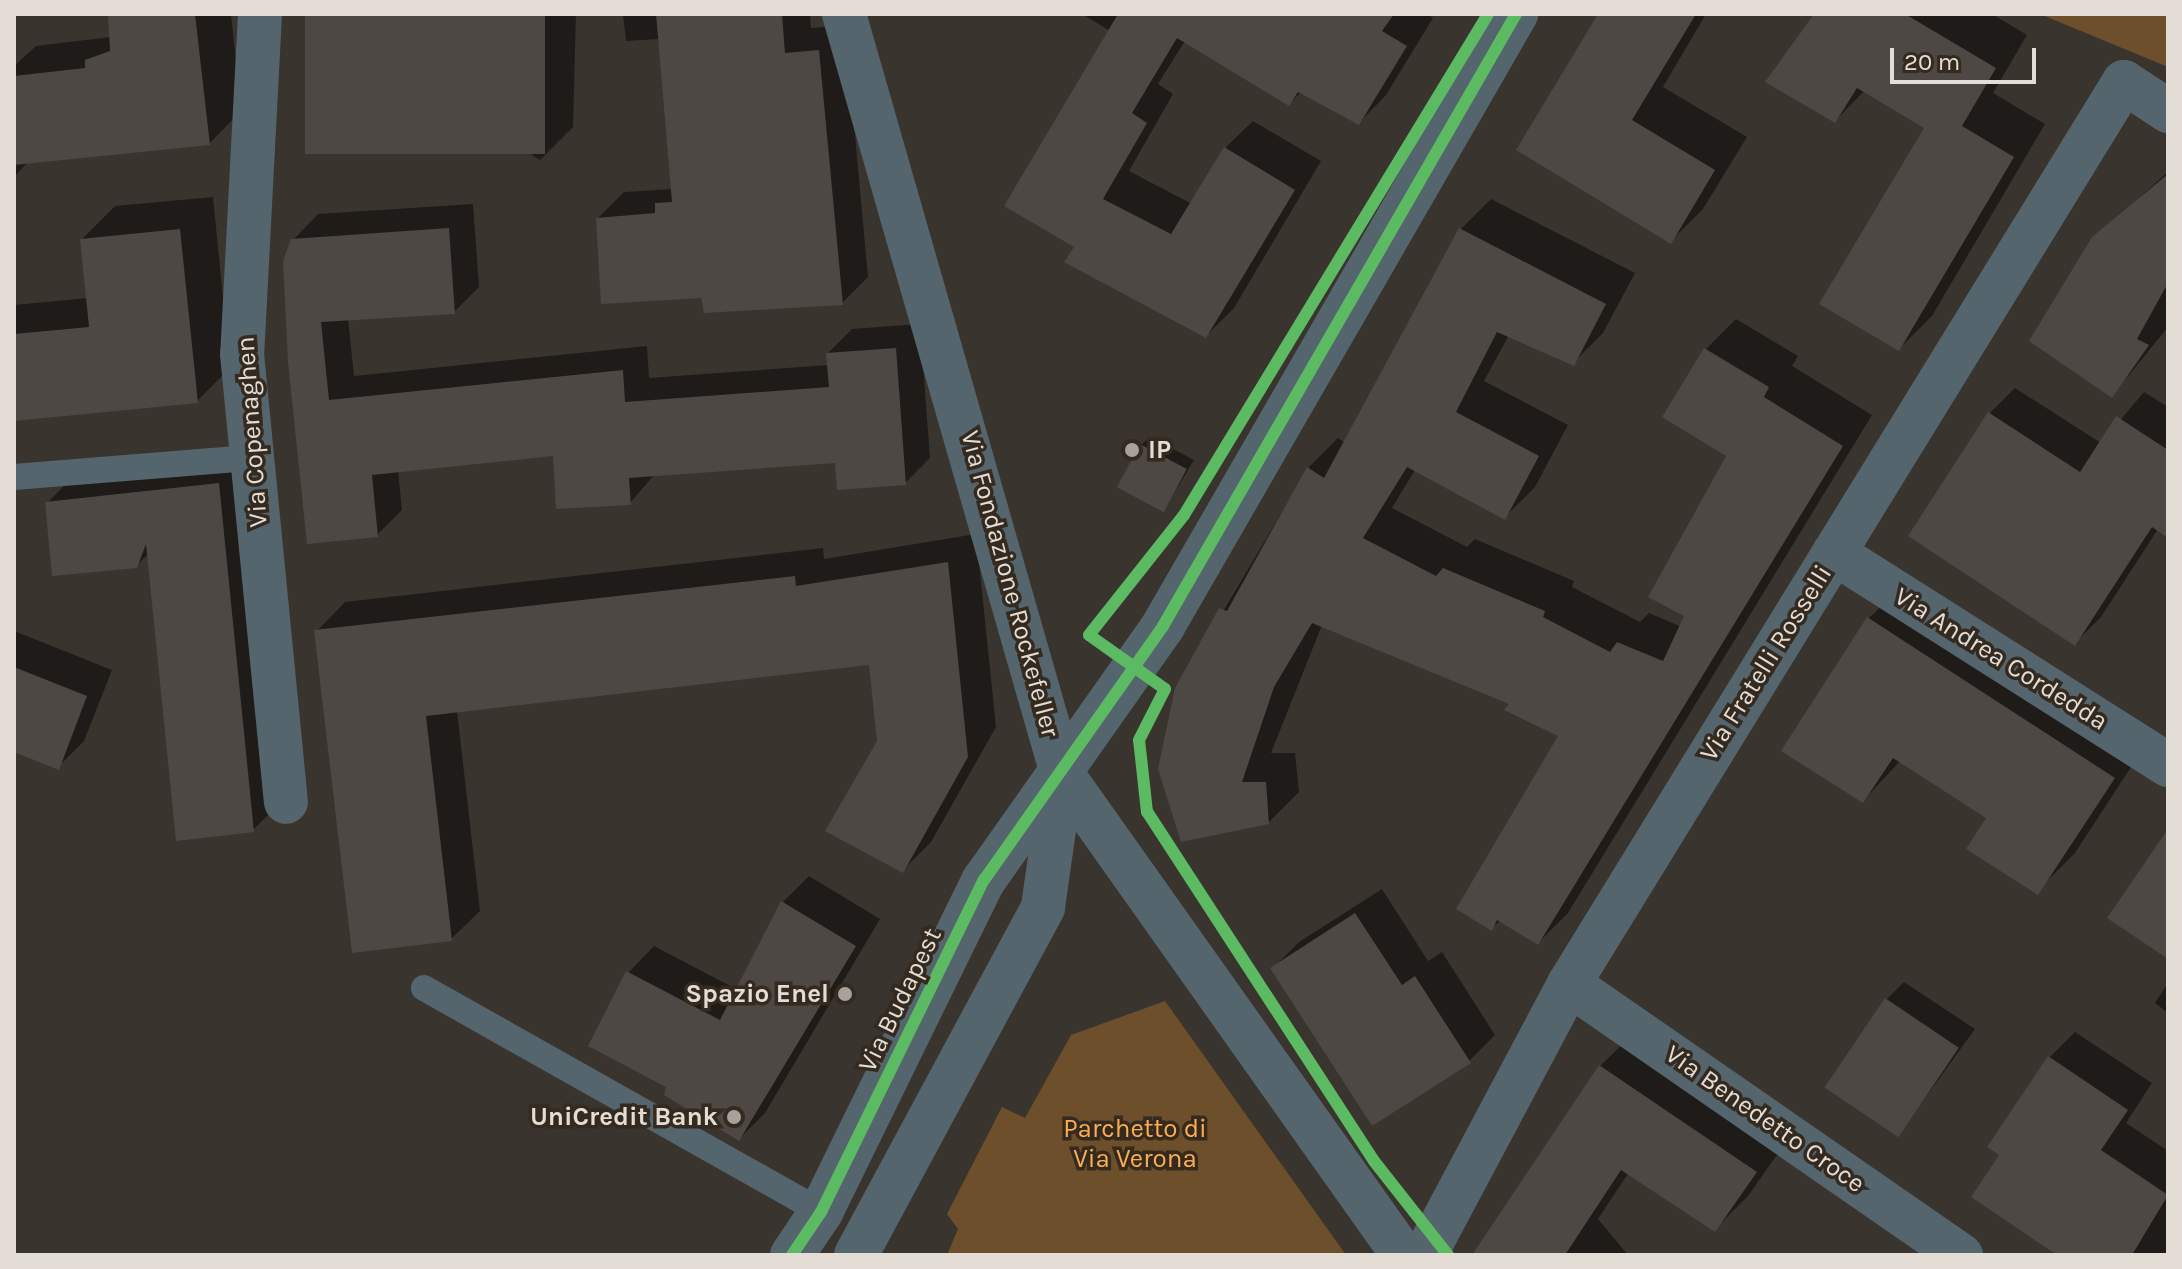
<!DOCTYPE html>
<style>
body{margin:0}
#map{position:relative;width:2182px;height:1269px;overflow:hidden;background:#39342e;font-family:Karla,sans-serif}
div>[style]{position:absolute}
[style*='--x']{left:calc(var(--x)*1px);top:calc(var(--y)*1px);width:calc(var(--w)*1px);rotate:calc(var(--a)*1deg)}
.green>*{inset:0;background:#6e4f2b}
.shadow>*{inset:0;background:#0007}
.building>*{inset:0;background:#4d4843;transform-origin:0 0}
.service>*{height:26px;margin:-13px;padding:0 13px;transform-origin:13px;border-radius:13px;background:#55656d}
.minor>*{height:44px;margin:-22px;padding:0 22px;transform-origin:22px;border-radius:22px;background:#55656d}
.tertiary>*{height:44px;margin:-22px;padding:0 22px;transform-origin:22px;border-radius:22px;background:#55656d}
.cycleway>*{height:12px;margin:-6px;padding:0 6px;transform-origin:6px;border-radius:6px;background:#5cba63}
.dots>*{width:22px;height:22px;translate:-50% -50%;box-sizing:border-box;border:4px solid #342a1f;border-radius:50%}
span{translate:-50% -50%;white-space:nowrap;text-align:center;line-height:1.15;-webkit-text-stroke:7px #342a1f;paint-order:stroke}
.street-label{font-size:26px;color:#e4ddd6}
.poi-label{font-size:26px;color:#e4ddd6;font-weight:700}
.left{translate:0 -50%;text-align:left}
.right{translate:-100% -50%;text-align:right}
.park-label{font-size:26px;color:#feae51}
.frame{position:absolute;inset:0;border:16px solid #e4ddd6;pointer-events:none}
.scale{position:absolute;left:1890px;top:48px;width:146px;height:36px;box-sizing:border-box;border:4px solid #e4ddd6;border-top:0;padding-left:10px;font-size:24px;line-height:28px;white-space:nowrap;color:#e4ddd6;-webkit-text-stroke:6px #342a1f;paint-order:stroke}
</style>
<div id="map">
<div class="green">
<div style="clip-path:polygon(2040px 14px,2168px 14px,2168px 67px,2110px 43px)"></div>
<div style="clip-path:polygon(1165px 1001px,1346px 1255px,947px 1255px,958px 1229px,947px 1214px,1002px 1107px,1025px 1118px,1071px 1035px)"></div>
</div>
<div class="shadow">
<div style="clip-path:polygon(110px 14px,231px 14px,241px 111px,209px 144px,29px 161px,14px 177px,14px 66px,36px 46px,111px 37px)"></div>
<div style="clip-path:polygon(307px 14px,576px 14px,573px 127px,540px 160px)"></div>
<div style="clip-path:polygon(623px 14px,810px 14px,811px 28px,845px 25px,868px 277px,842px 303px,703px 296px,598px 218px,624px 192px,673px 189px,660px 39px,626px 41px)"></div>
<div style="clip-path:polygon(1082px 14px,1427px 14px,1433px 18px,1386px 95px,1359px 123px,1301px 92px,1289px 104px,1185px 41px,1158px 84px,1173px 94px,1129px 171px,1192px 204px,1225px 148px,1253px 121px,1321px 161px,1234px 308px,1206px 336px,1077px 247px,1110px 31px)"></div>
<div style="clip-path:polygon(1601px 14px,1706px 14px,1663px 87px,1747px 137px,1703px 209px,1670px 242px,1519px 150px)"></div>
<div style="clip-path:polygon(1817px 14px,1992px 14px,2027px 35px,1993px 93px,2045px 124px,1932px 316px,1899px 349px,1927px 127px,1865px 90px,1835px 121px,1768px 81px)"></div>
<div style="clip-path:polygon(2168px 172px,2168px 327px,2112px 396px,2094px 238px)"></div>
<div style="clip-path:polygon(213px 197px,230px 368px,197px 401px,14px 419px,14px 305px,88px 298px,82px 239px,115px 206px)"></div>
<div style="clip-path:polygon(1491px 199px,1635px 273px,1603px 333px,1573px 363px,1509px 335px,1484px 381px,1568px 425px,1535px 487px,1504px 518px,1415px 470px,1392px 508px,1467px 547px,1475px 539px,1574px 581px,1572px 587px,1640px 622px,1649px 613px,1682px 627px,1729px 456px,1706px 349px,1736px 319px,1798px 356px,1792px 366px,1872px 415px,1568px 913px,1538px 943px,1501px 920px,1491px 929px,1561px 735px,1512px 704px,1322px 625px,1271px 753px,1295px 753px,1299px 792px,1268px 823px,1177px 689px,1308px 468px,1338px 438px,1345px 443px,1461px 229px)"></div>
<div style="clip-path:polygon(473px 204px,479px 287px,454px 312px,348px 318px,354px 376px,647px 346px,649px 378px,829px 365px,828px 353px,852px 329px,920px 324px,930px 458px,905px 483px,837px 461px,655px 474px,630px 503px,555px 454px,398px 470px,402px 510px,377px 535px,309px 542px,293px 240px,318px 214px)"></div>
<div style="clip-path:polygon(2015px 388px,2101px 443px,2144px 392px,2168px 407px,2168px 535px,2158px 529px,2101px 617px,2075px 643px,1989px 414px)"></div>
<div style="clip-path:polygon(1150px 437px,1194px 460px,1164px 510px,1141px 445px)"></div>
<div style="clip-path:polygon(251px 451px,286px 797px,253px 830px,149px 553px,136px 566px,47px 503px,80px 470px)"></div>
<div style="clip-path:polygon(976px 534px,996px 727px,931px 842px,903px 870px,871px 663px,457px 711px,480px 911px,451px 939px,317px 631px,345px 602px,823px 548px,824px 559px)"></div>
<div style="clip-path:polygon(1902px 586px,2146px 744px,2075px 853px,2042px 886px,1989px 818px,1901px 760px,1863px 801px,1869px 618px)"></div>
<div style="clip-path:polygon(14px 631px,112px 670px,84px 741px,58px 767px,14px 750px)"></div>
<div style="clip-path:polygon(809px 876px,880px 919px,765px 1113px,739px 1139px,668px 1086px,628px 973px,654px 946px,738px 990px,783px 902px)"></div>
<div style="clip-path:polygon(1382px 889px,1428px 961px,1442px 952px,1495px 1035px,1469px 1061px,1273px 968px,1299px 942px)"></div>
<div style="clip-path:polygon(1904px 982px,1975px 1029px,1899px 1134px,1886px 1000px)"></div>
<div style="clip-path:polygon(2168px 983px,2168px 1013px,2155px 1003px)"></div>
<div style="clip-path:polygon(2075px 1032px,2152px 1083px,2126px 1123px,2168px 1151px,2168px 1255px,2061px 1255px,2002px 1154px,2049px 1058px)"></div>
<div style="clip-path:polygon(1633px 1034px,1788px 1139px,1748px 1196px,1715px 1229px,1629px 1172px,1598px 1219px,1628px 1255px,1475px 1255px,1600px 1066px)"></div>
</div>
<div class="building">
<div style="clip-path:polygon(108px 14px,195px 14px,210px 145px,14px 165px,14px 76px,85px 68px,85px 60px,110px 51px)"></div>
<div style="left:305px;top:14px;width:240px;height:140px"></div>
<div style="clip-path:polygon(656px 14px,782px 14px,785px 53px,819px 50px,843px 305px,704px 313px,701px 298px,601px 304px,596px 218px,655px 213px,655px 203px,672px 202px)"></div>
<div style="clip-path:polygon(1118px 14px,1394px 14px,1382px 31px,1407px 46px,1359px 125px,1298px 92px,1289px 106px,1177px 38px,1132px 113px,1147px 123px,1103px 199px,1171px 234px,1224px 147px,1295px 190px,1206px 338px,1064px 262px,1074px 247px,1004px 206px)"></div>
<div style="clip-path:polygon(1598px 14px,1696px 14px,1632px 120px,1715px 170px,1671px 244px,1516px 150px)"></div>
<div style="clip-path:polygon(1814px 14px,1905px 14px,1996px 68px,1962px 126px,2014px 157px,1899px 351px,1819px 304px,1924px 128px,1857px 88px,1835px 123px,1765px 82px)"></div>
<div style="clip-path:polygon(2168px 174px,2168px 283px,2137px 339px,2149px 345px,2112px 398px,2029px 341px,2092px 237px)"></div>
<div style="clip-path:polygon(449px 228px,455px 314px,321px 322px,329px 400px,623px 370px,625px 402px,829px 387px,826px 353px,896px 348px,906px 485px,837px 490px,835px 463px,629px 478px,631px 505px,556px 509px,553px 456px,372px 475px,378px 537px,307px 544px,288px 362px,283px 261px,291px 239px)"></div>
<div style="clip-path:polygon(1459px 228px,1606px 304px,1574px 366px,1497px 332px,1456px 412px,1539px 456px,1505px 520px,1407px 467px,1363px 538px,1436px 576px,1443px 568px,1545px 611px,1543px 617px,1610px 652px,1617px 642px,1663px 661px,1684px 616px,1648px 597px,1726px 456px,1662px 417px,1704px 348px,1769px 387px,1764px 397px,1843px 446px,1538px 945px,1497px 920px,1492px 931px,1456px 909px,1558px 736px,1504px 710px,1509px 704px,1312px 623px,1274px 687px,1242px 782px,1266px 782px,1269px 824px,1181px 842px,1158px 769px,1175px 688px,1219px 608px,1227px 611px,1307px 467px,1324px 478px)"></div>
<div style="clip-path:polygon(180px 229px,198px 403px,14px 421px,14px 334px,89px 327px,80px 239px)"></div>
<div style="clip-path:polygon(1988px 412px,2080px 472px,2116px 416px,2168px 450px,2168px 538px,2152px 527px,2075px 646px,1908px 536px)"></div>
<div style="left:1140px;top:444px;width:53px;height:49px;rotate:28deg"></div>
<div style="clip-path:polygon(219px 483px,254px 832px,176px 841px,146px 544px,137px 568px,52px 576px,45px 502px)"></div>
<div style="clip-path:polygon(948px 562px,968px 757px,903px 873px,825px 831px,877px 741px,869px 665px,426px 716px,452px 941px,352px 953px,314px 630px,795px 576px,796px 586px)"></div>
<div style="clip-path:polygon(1867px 617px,2115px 778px,2038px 895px,1966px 849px,1986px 818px,1893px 758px,1863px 803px,1781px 751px)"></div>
<div style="clip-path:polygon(14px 667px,87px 696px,59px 770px,14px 752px)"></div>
<div style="clip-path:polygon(2168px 829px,2168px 959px,2107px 918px)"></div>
<div style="clip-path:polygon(781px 901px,856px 946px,739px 1141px,664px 1095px,666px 1087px,588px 1046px,626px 971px,720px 1020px)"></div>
<div style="clip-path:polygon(1355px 913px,1402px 985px,1415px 976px,1471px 1063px,1372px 1126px,1270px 968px)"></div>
<div style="left:1885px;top:998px;width:89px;height:108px;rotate:34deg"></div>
<div style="clip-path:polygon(2048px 1056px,2128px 1110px,2101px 1150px,2168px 1195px,2132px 1255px,2057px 1255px,1971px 1197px,1999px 1155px,1987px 1147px)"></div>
<div style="clip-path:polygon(1599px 1065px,1757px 1172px,1715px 1232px,1621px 1170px,1565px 1255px,1472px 1255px)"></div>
</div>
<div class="service">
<div style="--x:14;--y:477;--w:239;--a:-4.6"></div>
<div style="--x:424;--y:988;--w:456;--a:29.4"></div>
</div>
<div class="minor">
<div style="--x:260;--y:14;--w:340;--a:93"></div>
<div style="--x:242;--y:354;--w:450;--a:84.4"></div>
<div style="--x:844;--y:14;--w:791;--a:73.99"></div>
<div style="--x:1834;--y:553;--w:396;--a:32.4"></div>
<div style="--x:1569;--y:984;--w:477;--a:34.7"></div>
<div style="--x:1425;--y:1255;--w:307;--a:-62"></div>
<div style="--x:1569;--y:984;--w:1059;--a:-58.4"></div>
<div style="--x:2124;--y:82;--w:53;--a:33.4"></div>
</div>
<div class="tertiary">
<div style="--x:1062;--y:774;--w:590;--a:54.67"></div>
<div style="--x:792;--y:1255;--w:52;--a:-56"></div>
<div style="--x:821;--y:1212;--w:370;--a:-63.9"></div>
<div style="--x:984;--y:880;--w:311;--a:-54.8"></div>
<div style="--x:1163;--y:626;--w:707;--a:-60.02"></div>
<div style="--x:856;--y:1255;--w:395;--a:-61.7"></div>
<div style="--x:1043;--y:907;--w:128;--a:-81.9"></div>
</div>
<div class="cycleway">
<div style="--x:792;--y:1255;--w:52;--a:-56"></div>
<div style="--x:821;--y:1212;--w:370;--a:-63.9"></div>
<div style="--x:984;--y:880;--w:311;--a:-54.8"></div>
<div style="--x:1163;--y:626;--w:707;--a:-60.02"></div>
<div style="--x:1448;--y:1255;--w:120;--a:-128.2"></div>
<div style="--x:1374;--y:1161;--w:416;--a:-123"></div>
<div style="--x:1147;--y:812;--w:72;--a:-96.3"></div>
<div style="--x:1139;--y:740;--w:57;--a:-63"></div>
<div style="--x:1165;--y:689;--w:93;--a:-144.6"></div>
<div style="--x:1089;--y:635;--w:153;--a:-51.6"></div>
<div style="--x:1184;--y:515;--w:586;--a:-58.75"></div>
</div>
<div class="dots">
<div style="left:1132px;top:450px;background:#a8a29b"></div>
<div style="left:845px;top:994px;background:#a8a29b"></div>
<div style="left:734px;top:1117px;background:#a8a29b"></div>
</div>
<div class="street-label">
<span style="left:252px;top:432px;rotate:-94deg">Via Copenaghen</span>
<span style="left:1010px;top:584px;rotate:75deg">Via Fondazione Rockefeller</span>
<span style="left:2001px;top:659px;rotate:32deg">Via Andrea Cordedda</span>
<span style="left:1766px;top:663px;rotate:-58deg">Via Fratelli Rosselli</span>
<span style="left:900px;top:1000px;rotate:-64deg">Via Budapest</span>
<span style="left:1765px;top:1119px;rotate:35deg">Via Benedetto Croce</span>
</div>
<div class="poi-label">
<span class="left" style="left:1148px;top:450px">IP</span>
<span class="right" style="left:829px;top:994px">Spazio Enel</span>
<span class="right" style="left:718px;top:1117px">UniCredit Bank</span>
</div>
<div class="park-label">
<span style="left:1135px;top:1144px">Parchetto di<br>Via Verona</span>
</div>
<div class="frame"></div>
<div class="scale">20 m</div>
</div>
